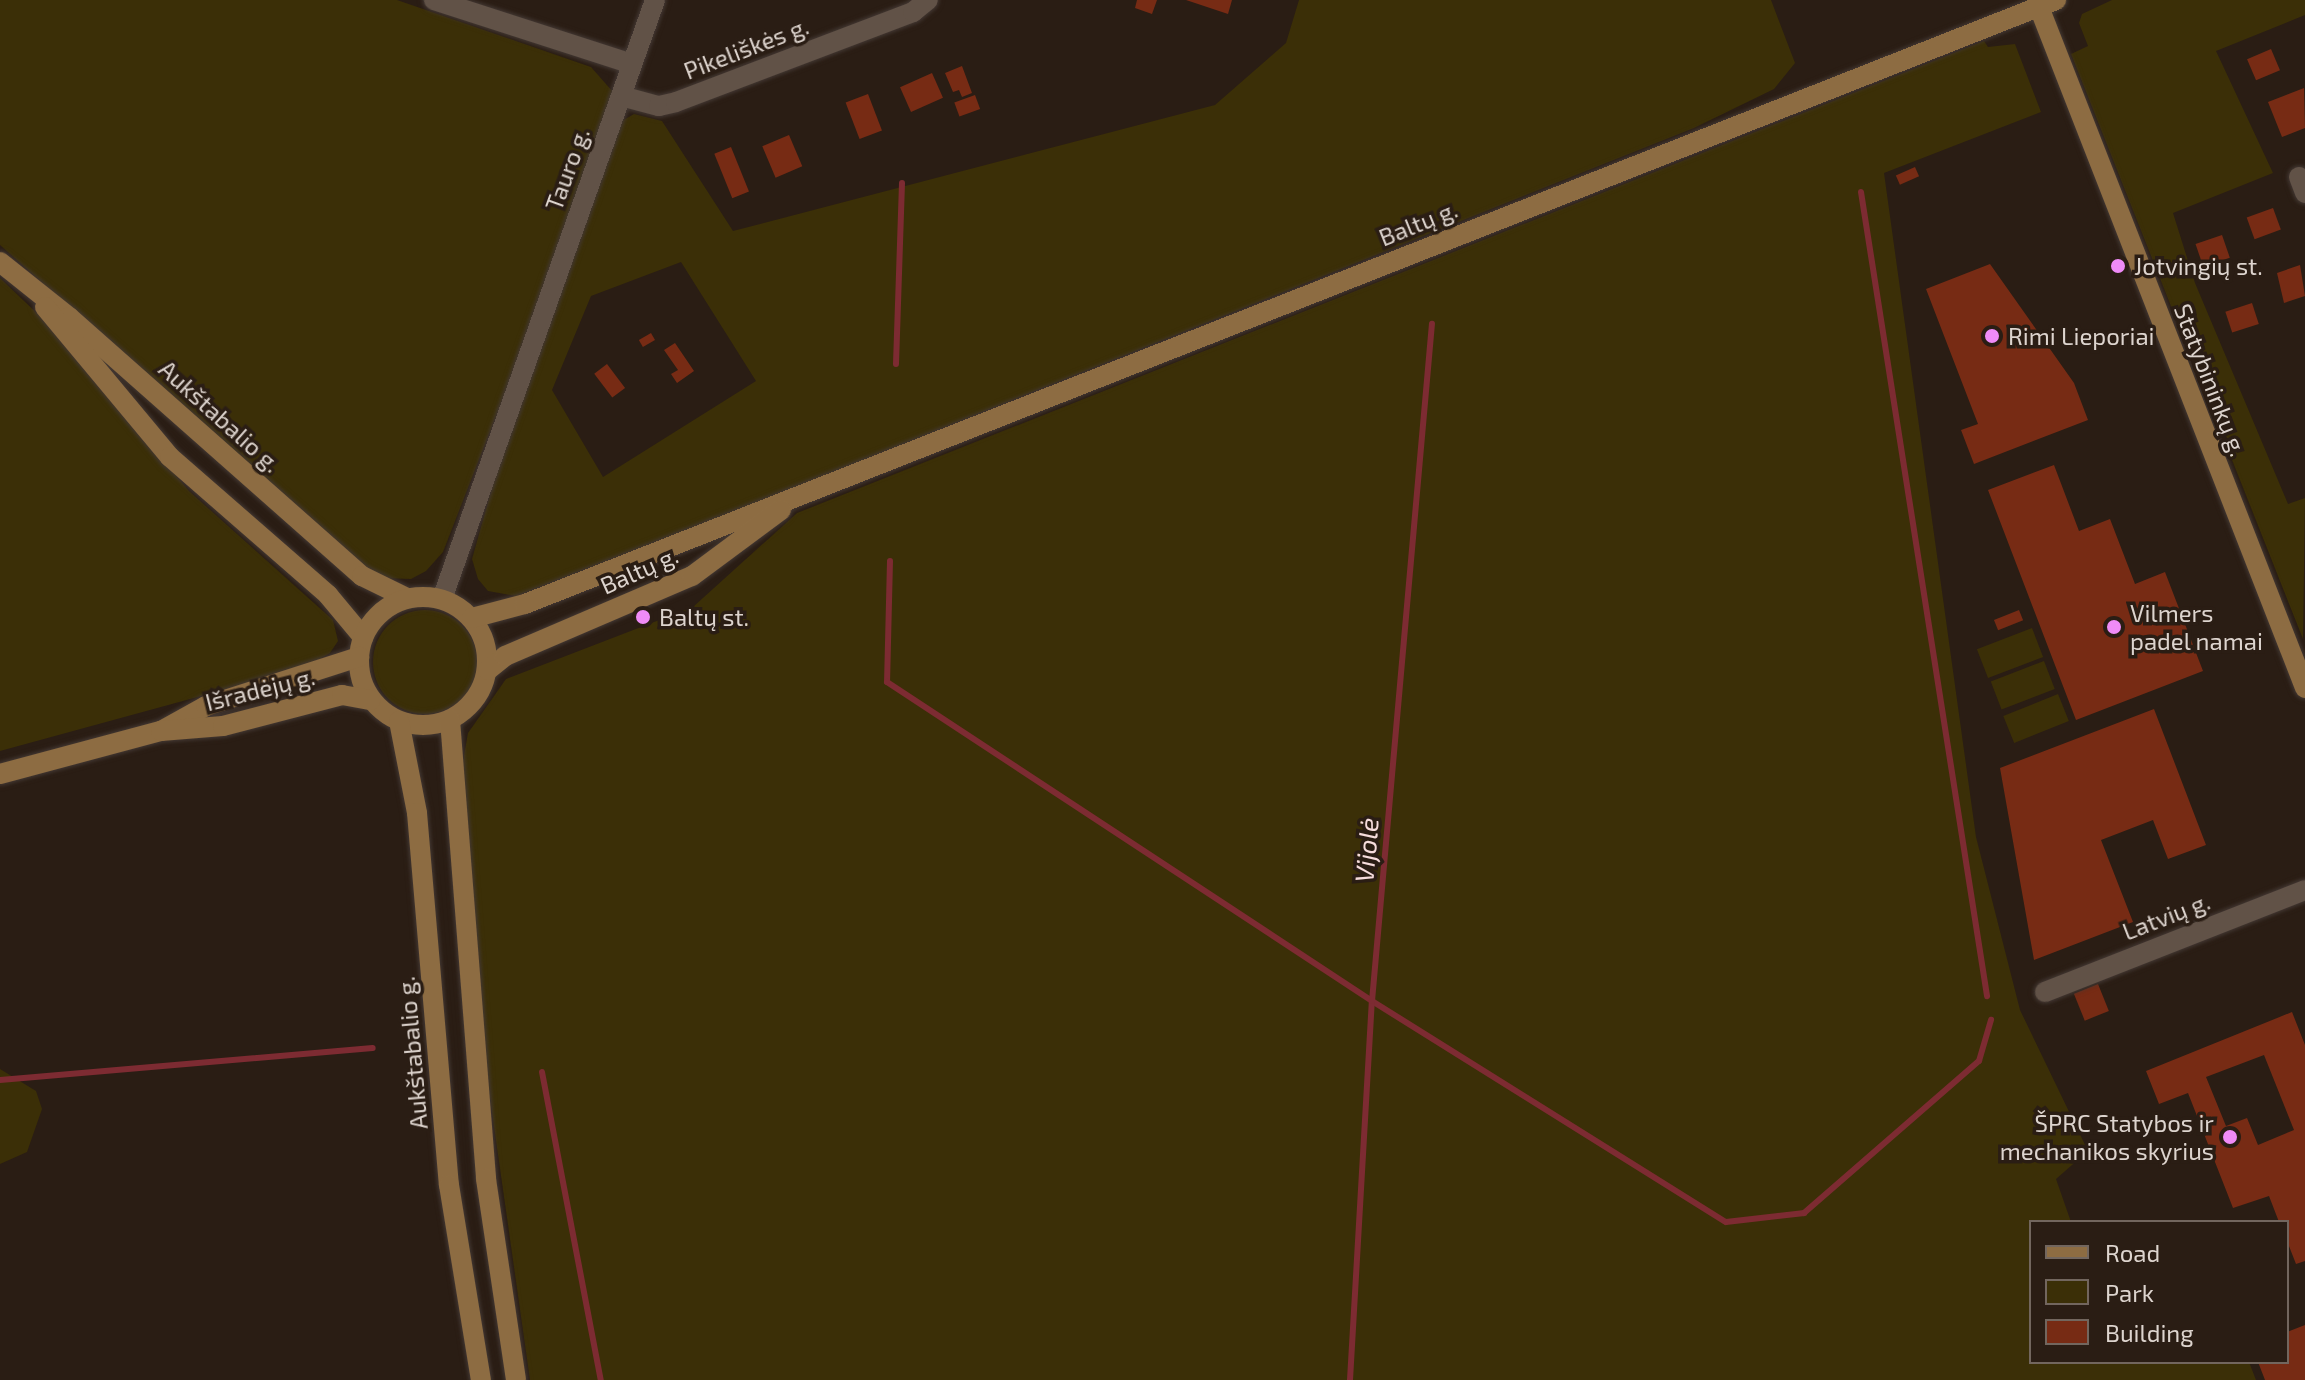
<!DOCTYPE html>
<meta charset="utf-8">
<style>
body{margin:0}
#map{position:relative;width:2305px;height:1380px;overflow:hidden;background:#2a1d14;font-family:"Exo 2",sans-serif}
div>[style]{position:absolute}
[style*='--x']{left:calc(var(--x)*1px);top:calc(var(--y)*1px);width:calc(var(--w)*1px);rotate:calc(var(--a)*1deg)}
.green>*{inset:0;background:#3b2f07;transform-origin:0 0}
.round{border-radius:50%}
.stream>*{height:6px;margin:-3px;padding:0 3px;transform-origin:3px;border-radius:3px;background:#7d2b32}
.building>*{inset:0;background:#772b14;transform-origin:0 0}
.roads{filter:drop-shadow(0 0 2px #433833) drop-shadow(0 0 2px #433833)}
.street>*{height:20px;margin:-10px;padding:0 10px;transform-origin:10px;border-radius:10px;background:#615247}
.secondary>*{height:20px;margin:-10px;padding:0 10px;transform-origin:10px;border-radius:10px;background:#8d6c42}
.secondary>.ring{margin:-10px;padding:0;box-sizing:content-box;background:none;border:20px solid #8d6c42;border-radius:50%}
.dots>*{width:22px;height:22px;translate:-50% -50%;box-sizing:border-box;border:4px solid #2a1d14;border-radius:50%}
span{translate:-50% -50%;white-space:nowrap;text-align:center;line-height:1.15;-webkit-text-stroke:7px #2a1d14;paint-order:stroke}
.street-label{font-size:24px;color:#ddd4ce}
.poi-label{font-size:24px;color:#ddd4ce}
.left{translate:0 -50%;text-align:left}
.right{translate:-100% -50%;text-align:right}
.water-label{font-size:26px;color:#f6dcdc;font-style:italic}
.legend{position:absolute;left:2029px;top:1220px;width:260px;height:144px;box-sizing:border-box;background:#2a1d14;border:2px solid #72665e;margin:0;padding:10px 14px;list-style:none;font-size:24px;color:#ddd4ce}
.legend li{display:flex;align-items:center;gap:16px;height:40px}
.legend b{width:40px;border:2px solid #72665e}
</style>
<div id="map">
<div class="green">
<div style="clip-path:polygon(0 0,397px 0,591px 67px,613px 92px,503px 398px,443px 552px,426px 571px,411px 579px,382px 578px,352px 557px,0 245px)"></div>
<div style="clip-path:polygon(evenodd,1299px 0,1771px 0,1795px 63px,1774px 89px,1694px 128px,762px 500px,516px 596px,488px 591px,478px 579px,472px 559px,505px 442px,620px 122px,634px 114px,662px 121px,733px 231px,1215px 105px,1286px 43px,1299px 0,681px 262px,756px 381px,603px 477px,552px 390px,591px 296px,681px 262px)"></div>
<div style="clip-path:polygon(2112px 0,2305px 0,2305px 15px,2216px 51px,2273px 173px,2173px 213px,2195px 283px,2288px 504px,2305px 498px,2303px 639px,2071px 54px,2088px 46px,2079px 23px,2082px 14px)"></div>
<div style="clip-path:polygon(1984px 41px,1988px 47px,2015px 44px,2041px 112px,1884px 173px,1976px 837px,2020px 1010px,2088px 1151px,2056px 1179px,2071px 1222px,2031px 1222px,2031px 1362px,2249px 1362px,2256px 1380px,530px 1380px,485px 1063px,462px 767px,468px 733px,506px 679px,693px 607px,797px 513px)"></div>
<div style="clip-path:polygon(0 278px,45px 321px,189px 491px,333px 620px,338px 641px,330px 653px,304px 668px,0 751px)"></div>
<div class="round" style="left:373px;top:610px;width:104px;height:104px"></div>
<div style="left:2032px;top:628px;width:31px;height:59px;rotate:69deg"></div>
<div style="left:2044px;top:661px;width:30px;height:57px;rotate:69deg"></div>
<div style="left:2058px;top:694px;width:29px;height:59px;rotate:68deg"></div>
<div style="clip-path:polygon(0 1069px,36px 1091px,42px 1109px,27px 1152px,0 1164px)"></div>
</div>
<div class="stream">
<div style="--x:1861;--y:192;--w:814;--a:81.09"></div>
<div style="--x:896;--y:364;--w:181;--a:-88.1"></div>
<div style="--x:890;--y:561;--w:121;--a:91.4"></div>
<div style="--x:887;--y:682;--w:581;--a:33.33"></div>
<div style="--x:1372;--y:1001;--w:417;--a:32"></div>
<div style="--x:1726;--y:1222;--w:79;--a:-6.6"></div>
<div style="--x:1804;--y:1213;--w:232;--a:-41"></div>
<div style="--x:1979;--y:1061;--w:43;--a:-73.7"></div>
<div style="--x:542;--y:1072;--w:314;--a:79.2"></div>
<div style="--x:0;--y:1080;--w:374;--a:-4.9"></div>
<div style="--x:1350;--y:1380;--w:380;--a:-86.7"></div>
<div style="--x:1372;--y:1001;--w:680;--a:-84.94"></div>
</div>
<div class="building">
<div style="clip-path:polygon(1137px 0,1157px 0,1152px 14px,1135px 8px)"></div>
<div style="clip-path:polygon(1186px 0,1232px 0,1228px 14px)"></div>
<div style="left:2271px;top:49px;width:23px;height:26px;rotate:67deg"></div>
<div style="clip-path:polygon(962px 66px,972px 93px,962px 97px,959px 90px,953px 92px,945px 73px)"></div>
<div style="left:932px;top:73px;width:27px;height:35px;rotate:66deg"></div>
<div style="clip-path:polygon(2304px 88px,2305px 128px,2282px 137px,2268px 102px)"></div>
<div style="left:868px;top:94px;width:39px;height:24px;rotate:69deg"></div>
<div style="left:975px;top:95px;width:15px;height:22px;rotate:70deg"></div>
<div style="left:789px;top:135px;width:34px;height:29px;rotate:67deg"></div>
<div style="left:731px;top:147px;width:48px;height:18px;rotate:68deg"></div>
<div style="left:1915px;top:167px;width:10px;height:21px;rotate:66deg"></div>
<div style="left:2273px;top:208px;width:23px;height:28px;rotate:70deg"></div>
<div style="left:2222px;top:235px;width:24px;height:28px;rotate:71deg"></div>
<div style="clip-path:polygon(1990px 264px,2074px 383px,2088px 420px,1974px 464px,1961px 430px,1978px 424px,1926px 289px)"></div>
<div style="clip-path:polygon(2300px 265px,2305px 296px,2284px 303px,2277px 273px)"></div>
<div style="left:2252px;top:303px;width:22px;height:28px;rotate:72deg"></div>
<div style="left:651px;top:333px;width:8px;height:14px;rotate:60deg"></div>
<div style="clip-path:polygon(675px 343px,694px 371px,677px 383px,671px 374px,678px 370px,664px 350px)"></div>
<div style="left:607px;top:364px;width:30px;height:16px;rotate:53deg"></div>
<div style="clip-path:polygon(2054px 465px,2079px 531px,2110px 519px,2135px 584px,2165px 572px,2203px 671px,2076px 720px,1988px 490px)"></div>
<div style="left:2019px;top:610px;width:11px;height:27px;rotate:68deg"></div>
<div style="clip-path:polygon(2154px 709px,2206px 845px,2168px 859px,2153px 820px,2101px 840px,2133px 922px,2034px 960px,2000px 768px)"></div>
<div style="left:2098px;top:984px;width:29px;height:26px;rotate:68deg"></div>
<div style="clip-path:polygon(evenodd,2292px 1012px,2305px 1045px,2305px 1261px,2296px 1264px,2287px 1241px,2287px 1222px,2279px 1222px,2269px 1196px,2233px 1208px,2188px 1093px,2159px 1104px,2146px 1071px,2292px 1012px,2264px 1055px,2294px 1130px,2258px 1145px,2247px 1118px,2226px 1126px,2206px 1077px,2264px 1055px)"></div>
<div style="clip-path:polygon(2305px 1325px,2305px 1380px,2265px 1380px,2258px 1362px,2287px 1362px,2287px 1332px)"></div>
</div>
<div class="roads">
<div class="street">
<div style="--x:434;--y:0;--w:208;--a:17.9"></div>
<div style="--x:621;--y:96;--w:39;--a:15"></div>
<div style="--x:659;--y:106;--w:17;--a:-13"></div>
<div style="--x:676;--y:102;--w:254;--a:-20.8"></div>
<div style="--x:913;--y:12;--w:19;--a:-39"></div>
<div style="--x:2299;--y:177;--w:17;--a:69"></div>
<div style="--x:442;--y:599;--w:636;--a:-70.42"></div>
<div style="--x:2045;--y:992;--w:279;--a:-21.4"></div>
</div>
<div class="secondary">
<div style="--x:2039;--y:7;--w:731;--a:68.66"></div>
<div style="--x:0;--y:262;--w:88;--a:38.6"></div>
<div style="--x:69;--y:317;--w:391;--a:41.5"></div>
<div style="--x:362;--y:576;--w:50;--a:26.1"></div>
<div style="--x:45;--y:307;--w:195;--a:50.2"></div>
<div style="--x:170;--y:457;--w:210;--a:41.1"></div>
<div style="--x:328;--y:595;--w:55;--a:50.2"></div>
<div class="ring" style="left:359px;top:597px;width:108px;height:108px"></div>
<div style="--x:472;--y:618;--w:55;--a:-14.8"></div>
<div style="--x:525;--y:604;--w:1646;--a:-21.53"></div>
<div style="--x:488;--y:670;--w:22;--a:-39"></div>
<div style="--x:505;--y:656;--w:203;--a:-23.2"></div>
<div style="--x:692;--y:576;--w:111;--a:-36.6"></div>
<div style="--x:450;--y:720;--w:460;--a:85.5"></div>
<div style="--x:486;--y:1179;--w:203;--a:81.5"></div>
<div style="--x:399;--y:721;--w:94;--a:78.9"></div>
<div style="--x:417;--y:813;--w:373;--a:85.1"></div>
<div style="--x:449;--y:1185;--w:198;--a:80.7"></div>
<div style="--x:161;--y:731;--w:51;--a:-29.1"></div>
<div style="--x:206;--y:706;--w:161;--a:-17.8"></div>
<div style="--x:0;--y:774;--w:167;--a:-15"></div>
<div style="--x:161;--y:731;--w:62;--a:-4.6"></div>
<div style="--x:223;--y:726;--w:123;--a:-14.6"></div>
<div style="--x:342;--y:695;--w:29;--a:10"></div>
</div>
</div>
<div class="dots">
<div style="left:2118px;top:266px;background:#ef8bf7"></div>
<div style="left:1992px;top:336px;background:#ef8bf7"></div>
<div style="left:643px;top:617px;background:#ef8bf7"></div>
<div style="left:2114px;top:627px;background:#ef8bf7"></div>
<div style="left:2230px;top:1137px;background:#ef8bf7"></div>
</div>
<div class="street-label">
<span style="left:746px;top:48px;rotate:-21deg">Pikeliškės g.</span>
<span style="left:567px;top:169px;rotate:-70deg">Tauro g.</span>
<span style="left:1418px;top:223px;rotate:-22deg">Baltų g.</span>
<span style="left:2211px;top:380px;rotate:69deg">Statybininkų g.</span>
<span style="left:220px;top:416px;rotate:42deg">Aukštabalio g.</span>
<span style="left:639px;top:570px;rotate:-24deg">Baltų g.</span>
<span style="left:260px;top:689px;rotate:-14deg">Išradėjų g.</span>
<span style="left:2166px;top:916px;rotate:-21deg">Latvių g.</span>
<span style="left:412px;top:1053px;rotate:-95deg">Aukštabalio g.</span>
</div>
<div class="poi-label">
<span class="left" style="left:2134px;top:266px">Jotvingių st.</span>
<span class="left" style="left:2008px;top:336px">Rimi Lieporiai</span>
<span class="left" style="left:2130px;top:627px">Vilmers<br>padel namai</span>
<span class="left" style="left:659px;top:617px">Baltų st.</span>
<span class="right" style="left:2214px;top:1137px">ŠPRC Statybos ir<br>mechanikos skyrius</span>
</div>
<div class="water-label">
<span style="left:1366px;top:850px;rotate:-85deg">Vijolė</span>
</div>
<ul class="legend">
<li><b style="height:10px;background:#8d6c42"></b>Road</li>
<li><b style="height:22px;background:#3b2f07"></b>Park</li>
<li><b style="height:22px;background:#772b14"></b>Building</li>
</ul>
</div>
